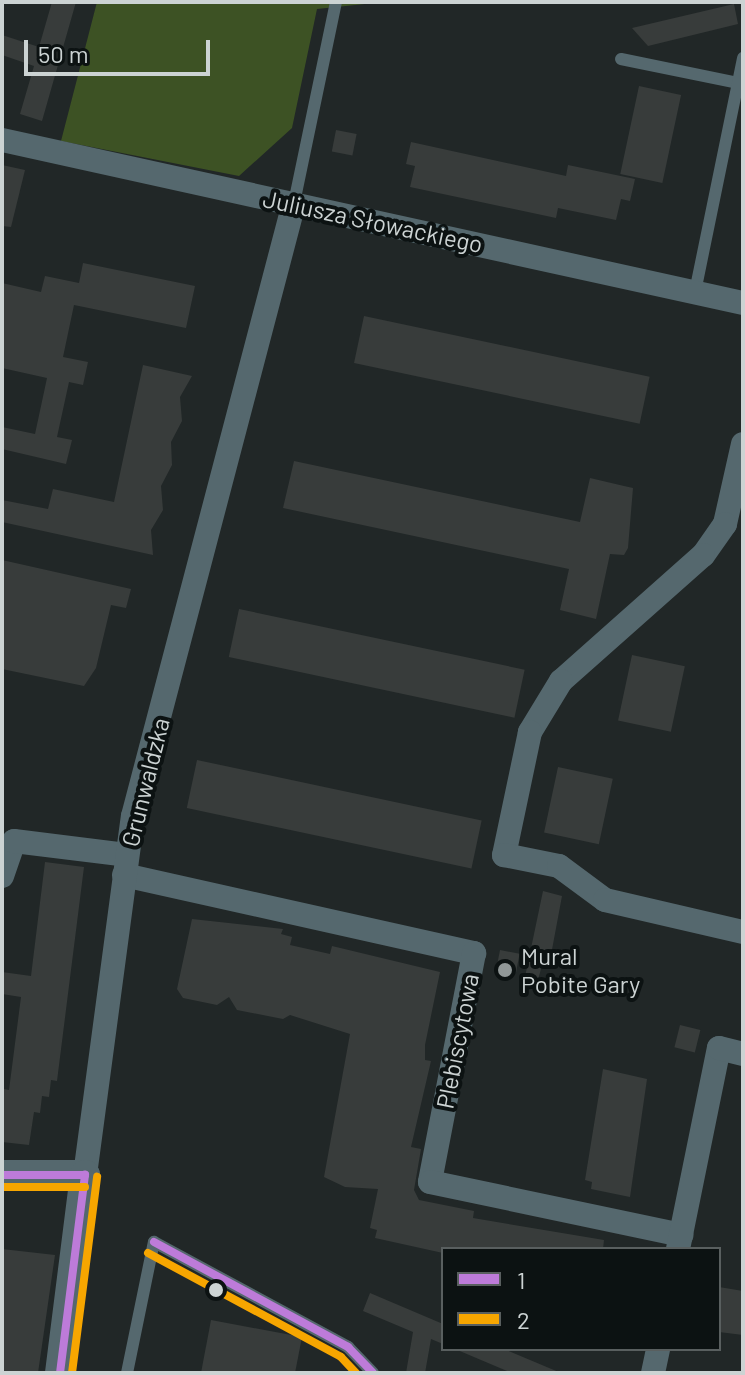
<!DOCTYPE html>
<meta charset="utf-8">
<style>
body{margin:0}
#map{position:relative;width:745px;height:1375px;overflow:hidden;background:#212727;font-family:Barlow,sans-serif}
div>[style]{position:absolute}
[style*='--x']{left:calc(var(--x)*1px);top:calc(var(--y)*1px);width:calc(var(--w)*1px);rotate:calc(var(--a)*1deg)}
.green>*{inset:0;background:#3d5224}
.building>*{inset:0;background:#383c3b;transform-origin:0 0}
.service>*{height:12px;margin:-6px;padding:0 6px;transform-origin:6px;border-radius:6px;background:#55686e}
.minor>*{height:24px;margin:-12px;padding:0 12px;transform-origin:12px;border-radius:12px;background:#55686e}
.tertiary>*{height:30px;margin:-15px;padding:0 15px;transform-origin:15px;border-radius:15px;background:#55686e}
.bus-1>*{height:8px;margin:-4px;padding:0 4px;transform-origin:4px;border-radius:4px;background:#bd7bd9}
.bus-2>*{height:8px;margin:-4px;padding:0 4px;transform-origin:4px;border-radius:4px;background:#f7a600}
.dots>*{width:22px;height:22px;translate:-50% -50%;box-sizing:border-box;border:4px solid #0c1212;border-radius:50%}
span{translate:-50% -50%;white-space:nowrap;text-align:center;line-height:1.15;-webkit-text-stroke:8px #0c1212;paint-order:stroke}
.street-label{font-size:24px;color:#ccd3d3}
.poi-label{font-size:24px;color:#ccd3d3}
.left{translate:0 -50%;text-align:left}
.frame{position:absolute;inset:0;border:4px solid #ccd3d3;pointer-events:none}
.legend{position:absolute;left:441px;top:1247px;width:280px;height:104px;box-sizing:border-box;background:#0c1212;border:2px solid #595f5f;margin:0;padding:10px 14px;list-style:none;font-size:24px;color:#ccd3d3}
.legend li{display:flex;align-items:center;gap:16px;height:40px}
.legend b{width:40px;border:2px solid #595f5f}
.scale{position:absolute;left:24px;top:40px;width:186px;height:36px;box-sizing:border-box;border:4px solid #ccd3d3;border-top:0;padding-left:10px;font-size:24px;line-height:28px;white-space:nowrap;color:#ccd3d3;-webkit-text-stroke:6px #0c1212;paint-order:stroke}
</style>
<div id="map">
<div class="green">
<div style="clip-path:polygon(97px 2px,384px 2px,317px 9px,292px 128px,239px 176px,61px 141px)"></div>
</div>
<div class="building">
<div style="clip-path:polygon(52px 2px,76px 2px,42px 121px,20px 114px,34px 66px,2px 55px,2px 35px,39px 47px)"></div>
<div style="clip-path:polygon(734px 4px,738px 24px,648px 46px,632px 28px)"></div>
<div style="left:639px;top:86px;width:43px;height:90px;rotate:12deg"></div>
<div style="left:336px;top:130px;width:21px;height:22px;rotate:11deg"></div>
<div style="clip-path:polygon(411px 142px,566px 176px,568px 165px,635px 179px,630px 201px,621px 199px,616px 220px,558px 208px,556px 218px,410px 187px,415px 166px,406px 164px)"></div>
<div style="clip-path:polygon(2px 165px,25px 170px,11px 227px,2px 226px)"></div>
<div style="clip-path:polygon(83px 263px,195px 286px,186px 328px,74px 305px,63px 357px,88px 362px,83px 385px,69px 382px,57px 437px,72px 440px,66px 464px,2px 449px,2px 427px,35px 434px,47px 378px,2px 368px,2px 283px,41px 292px,45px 276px,79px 283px)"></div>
<div style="left:364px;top:316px;width:292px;height:48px;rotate:12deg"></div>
<div style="clip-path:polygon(143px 365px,192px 376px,180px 397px,182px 421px,171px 442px,172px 465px,161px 486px,163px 510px,151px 530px,153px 555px,2px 522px,2px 500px,48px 509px,53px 489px,114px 502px)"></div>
<div style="clip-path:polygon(294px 461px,580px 522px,590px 478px,624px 486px,633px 488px,628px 548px,624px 555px,610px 554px,596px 619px,560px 610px,569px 569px,283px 508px)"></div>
<div style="clip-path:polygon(2px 560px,131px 589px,126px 608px,111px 605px,96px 668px,84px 686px,2px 669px)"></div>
<div style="left:239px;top:609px;width:292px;height:49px;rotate:12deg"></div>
<div style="left:632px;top:655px;width:54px;height:67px;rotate:12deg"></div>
<div style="left:197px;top:760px;width:291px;height:49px;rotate:12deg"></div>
<div style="left:558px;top:767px;width:56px;height:67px;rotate:12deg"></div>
<div style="clip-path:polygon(45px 862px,84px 867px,57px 1081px,51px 1080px,49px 1097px,42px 1096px,40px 1113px,34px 1112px,29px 1145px,2px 1142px,4px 1089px,9px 1090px,21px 997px,2px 994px,2px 972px,31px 976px)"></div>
<div style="clip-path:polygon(543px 891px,562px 896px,551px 955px,545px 954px,538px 980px,525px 977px)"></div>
<div style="clip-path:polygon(192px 919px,283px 929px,281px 934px,292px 937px,290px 945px,330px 954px,332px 946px,440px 972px,425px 1045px,425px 1060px,431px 1061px,411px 1147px,421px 1149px,414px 1190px,419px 1200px,474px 1211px,473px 1218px,604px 1240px,603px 1249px,443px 1253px,375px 1238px,377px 1230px,370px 1228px,378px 1189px,345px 1187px,324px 1177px,350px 1034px,290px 1015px,283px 1019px,237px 1010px,229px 997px,217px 1005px,183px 998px,177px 989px)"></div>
<div style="left:500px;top:950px;width:20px;height:19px;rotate:11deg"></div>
<div style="left:680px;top:1025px;width:21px;height:23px;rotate:14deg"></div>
<div style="clip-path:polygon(603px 1069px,647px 1079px,630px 1197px,591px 1189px,592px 1182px,585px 1180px)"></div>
<div style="clip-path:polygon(2px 1249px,55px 1255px,38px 1373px,2px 1373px)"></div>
<div style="clip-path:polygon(719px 1287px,743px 1291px,743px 1335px,719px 1332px)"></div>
<div style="clip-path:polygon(370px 1293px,443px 1324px,443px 1344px,431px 1339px,425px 1373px,406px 1373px,413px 1332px,363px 1311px)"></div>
<div style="clip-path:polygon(211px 1320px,302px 1337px,295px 1373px,201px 1373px)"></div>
<div style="clip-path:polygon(455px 1349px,504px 1349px,561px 1373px,512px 1373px)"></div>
</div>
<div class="service">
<div style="--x:621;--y:59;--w:119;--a:11.6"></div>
<div style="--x:294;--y:203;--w:205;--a:-78.2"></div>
<div style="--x:695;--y:292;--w:239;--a:-78.4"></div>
<div style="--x:127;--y:1373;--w:134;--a:-78.4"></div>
<div style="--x:154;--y:1242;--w:221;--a:28.4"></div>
<div style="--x:348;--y:1347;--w:36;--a:46"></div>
</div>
<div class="minor">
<div style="--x:2;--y:140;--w:759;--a:12.41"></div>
<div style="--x:743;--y:444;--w:82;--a:102.7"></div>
<div style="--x:725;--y:524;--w:38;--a:125"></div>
<div style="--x:703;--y:555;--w:190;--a:138.4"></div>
<div style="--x:561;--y:681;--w:60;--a:121.3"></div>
<div style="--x:530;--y:732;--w:126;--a:101.9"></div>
<div style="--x:504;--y:855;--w:56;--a:11.3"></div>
<div style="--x:559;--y:866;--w:57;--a:36.5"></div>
<div style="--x:605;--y:900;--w:142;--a:13.1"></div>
<div style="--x:124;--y:875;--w:359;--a:12.6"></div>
<div style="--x:474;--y:953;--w:233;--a:100.9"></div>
<div style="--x:430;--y:1182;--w:257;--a:11.9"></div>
<div style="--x:2;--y:876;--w:37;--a:-71"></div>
<div style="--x:14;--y:841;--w:113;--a:7.1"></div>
<div style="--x:85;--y:1175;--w:362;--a:-82.4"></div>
<div style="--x:133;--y:816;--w:634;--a:-75.28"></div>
<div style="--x:678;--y:1249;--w:205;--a:-78.5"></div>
<div style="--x:719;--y:1048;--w:25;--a:14"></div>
<div style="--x:653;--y:1373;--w:25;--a:-78"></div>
</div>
<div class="tertiary">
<div style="--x:2;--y:1175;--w:83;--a:0"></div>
<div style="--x:85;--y:1175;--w:200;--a:97.2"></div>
</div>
<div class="bus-1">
<div style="--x:2;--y:1175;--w:83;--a:0"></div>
<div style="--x:154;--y:1242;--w:221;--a:28.4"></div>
<div style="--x:348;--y:1347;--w:36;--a:46"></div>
<div style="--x:60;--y:1373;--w:200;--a:-82.8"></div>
</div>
<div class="bus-2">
<div style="--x:2;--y:1187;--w:83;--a:0"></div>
<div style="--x:148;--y:1253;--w:219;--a:28.3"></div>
<div style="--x:341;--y:1357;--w:22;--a:47"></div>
<div style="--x:72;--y:1373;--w:198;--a:-82.7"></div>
</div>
<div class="dots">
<div style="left:505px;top:970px;background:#909797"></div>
<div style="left:216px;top:1290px;background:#ccd3d3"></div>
</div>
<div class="street-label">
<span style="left:373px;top:221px;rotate:12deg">Juliusza Słowackiego</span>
<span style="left:145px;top:782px;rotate:-76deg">Grunwaldzka</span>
<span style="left:457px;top:1041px;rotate:-79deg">Plebiscytowa</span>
</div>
<div class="poi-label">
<span class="left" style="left:521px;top:970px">Mural<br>Pobite Gary</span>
</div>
<div class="frame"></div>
<ul class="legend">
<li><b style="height:10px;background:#bd7bd9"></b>1</li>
<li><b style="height:10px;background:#f7a600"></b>2</li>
</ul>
<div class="scale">50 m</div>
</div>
